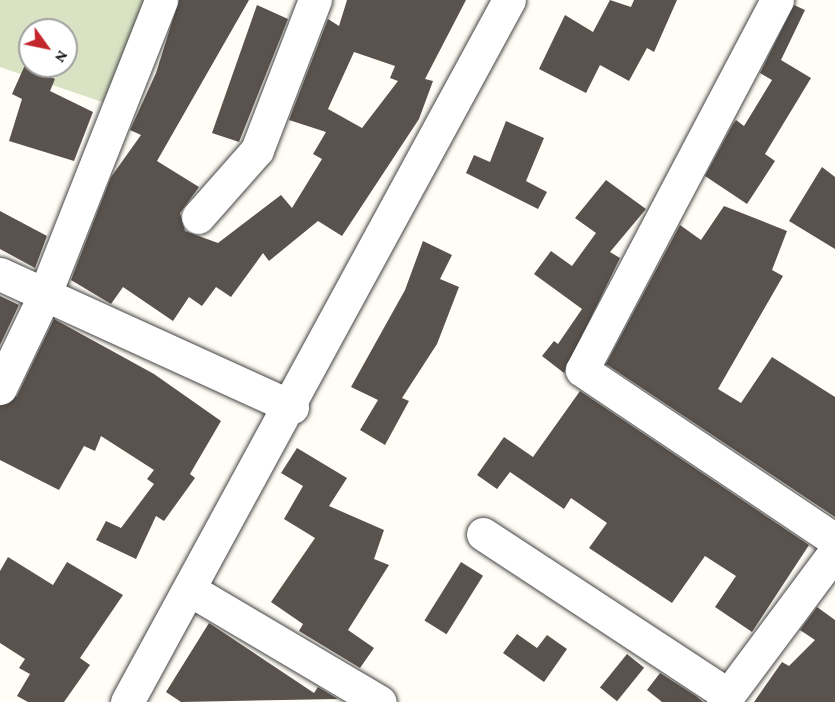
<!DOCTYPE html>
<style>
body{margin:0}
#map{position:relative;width:835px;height:702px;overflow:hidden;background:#fffdf5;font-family:"Crimson Pro",serif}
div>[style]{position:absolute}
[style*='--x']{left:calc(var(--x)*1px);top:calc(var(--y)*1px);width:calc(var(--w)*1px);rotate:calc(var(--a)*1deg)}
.cemetery>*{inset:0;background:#d9e3c4}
.building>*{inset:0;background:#5a524d;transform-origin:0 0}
.roads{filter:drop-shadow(0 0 2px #444) drop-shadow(0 0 2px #444)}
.minor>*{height:33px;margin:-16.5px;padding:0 16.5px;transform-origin:16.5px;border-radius:16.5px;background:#fff}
span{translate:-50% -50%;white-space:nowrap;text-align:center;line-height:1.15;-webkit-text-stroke:6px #fff;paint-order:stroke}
.north{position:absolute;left:18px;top:18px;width:60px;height:60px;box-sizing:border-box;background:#fff;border:2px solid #a0a0a0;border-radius:50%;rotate:123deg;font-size:16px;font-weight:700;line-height:24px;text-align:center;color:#111}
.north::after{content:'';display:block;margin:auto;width:21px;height:27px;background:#c4262e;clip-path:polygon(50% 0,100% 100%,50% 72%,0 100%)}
</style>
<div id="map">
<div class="cemetery">
<div style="clip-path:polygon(evenodd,0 0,148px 0,108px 104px,0 67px,0 0,30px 30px,66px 30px,66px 66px,30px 66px,30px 30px)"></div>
</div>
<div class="building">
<div style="clip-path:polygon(evenodd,179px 0,249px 0,157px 161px,199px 187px,180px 213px,185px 231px,218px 243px,281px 195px,292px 208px,322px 159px,313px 154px,326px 132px,289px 120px,328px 19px,339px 26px,347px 0,466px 0,425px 79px,433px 81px,419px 119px,342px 236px,318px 221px,269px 261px,263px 253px,231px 297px,216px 287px,202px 306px,189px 297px,173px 321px,123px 287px,111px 304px,71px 280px,111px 177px,141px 135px,130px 130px,156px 73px,179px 0,354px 52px,395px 66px,390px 78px,398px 81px,362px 128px,328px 109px,354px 52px)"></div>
<div style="clip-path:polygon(610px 0,631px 7px,634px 0,677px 0,654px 52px,647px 48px,629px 81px,600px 65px,586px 93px,539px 69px,565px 15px,593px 32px)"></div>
<div style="clip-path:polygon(257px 5px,288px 19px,239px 142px,212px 133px)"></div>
<div style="clip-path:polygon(794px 5px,805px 10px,781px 60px,811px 78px,765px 154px,775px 161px,747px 204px,705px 176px,733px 124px,736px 120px,744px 126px,772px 80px,760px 73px)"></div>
<div style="clip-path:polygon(25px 65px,55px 79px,50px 91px,93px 112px,74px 161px,9px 141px,22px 99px,12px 94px)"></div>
<div style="clip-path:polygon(506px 121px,544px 138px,526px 181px,547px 192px,538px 209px,466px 173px,474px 155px,490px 162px)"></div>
<div style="clip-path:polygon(822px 167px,835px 177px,835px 249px,789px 221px)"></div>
<div style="clip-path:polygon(606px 180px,646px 209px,610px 252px,620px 258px,564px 373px,542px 356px,554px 341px,558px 344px,582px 309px,534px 274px,551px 251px,572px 266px,596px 233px,575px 218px)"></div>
<div style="clip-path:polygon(724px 206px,787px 231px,772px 270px,783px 276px,718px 389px,741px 403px,772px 357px,835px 397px,835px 517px,606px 364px,680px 225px,701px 240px)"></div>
<div style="clip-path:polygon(0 211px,47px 236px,35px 268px,0 249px)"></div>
<div style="clip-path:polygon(423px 241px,452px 255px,440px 279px,459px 287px,437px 344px,402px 398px,409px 401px,385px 445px,360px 430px,378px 400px,351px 387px,405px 290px)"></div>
<div style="clip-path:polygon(0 296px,19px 305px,0 345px)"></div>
<div style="clip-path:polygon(54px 319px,154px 374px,221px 421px,190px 474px,195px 478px,164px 521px,156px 516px,136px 559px,96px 540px,106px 521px,121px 528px,154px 484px,147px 479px,154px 470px,101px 436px,95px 451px,84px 446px,59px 490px,0 460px,0 406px,17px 396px)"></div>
<div style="clip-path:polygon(580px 391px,809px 545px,752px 632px,715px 607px,736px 576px,705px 556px,672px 603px,589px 548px,607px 523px,571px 498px,564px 509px,510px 472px,497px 489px,477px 475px,504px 437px,533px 457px)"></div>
<div style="clip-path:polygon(297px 448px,347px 478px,329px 506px,384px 530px,374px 559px,389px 565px,348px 630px,374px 648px,360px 668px,299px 631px,303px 624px,271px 602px,315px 538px,284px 519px,303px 486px,281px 473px)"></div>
<div style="clip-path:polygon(8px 557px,53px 585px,67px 562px,123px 595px,80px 658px,90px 665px,64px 702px,28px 702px,17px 696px,30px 674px,19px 668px,25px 659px,0 643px,0 571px)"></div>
<div style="left:461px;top:562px;width:26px;height:69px;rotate:32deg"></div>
<div style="clip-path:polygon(817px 607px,835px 620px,835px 702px,754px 702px,782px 662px,789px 666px,815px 640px,800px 630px)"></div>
<div style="clip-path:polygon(209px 623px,314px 693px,318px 687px,338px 699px,181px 702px,166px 692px)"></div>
<div style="clip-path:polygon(517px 634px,537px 648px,547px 635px,567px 649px,544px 682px,503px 653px)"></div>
<div style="left:627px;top:654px;width:22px;height:43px;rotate:39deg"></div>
<div style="clip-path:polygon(660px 673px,696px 696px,703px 702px,662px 702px,647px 690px)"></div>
</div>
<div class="roads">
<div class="minor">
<div style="--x:777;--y:0;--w:418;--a:117.8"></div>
<div style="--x:582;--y:370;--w:305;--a:33.9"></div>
<div style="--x:198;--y:217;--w:89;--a:-48.6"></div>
<div style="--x:257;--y:150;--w:161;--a:-68.9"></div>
<div style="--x:0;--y:274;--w:321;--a:24.5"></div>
<div style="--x:0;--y:388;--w:102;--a:-64.4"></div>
<div style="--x:44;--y:296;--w:318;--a:-68.4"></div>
<div style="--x:483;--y:534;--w:293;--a:33.3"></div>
<div style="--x:192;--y:591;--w:218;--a:30.6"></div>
<div style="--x:127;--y:702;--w:799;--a:-61.45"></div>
<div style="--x:723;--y:702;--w:187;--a:-53.3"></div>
</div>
</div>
<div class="north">N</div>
</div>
